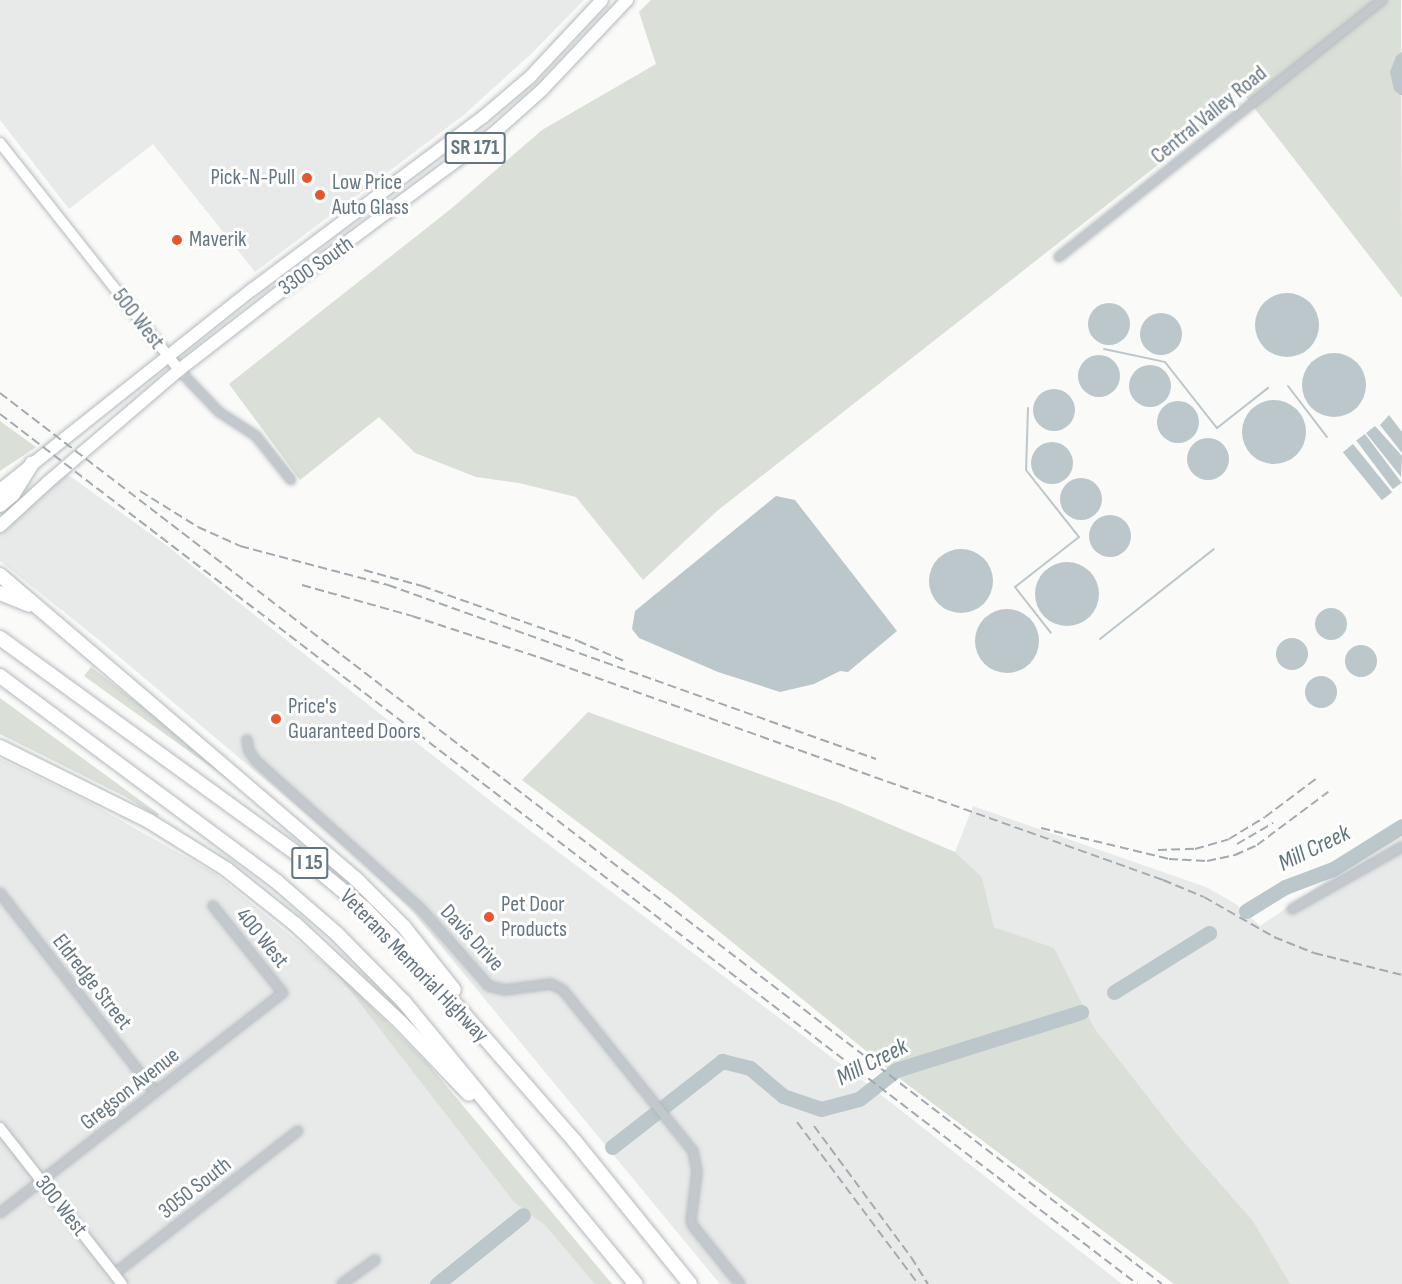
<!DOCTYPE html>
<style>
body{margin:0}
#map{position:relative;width:1402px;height:1284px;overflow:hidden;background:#fafaf8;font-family:"Sofia Sans Condensed",sans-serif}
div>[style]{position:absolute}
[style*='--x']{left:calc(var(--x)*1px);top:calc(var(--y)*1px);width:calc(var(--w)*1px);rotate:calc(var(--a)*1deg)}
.built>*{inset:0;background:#e8e9e9}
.green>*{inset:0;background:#dadfd7}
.water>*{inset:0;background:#bbc7cb;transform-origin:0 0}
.round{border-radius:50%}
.stream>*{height:2px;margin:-1px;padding:0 1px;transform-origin:1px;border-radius:1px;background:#bbc7cb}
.river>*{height:15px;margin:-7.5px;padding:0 7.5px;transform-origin:7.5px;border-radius:7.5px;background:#bbc7cb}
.roads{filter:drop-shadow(0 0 2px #b3babf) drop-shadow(0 0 2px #b3babf)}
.minor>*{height:8px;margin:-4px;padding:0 4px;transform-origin:4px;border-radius:4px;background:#c3c8cc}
.secondary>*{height:10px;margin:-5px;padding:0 5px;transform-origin:5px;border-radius:5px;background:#fff}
.primary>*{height:12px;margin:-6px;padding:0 6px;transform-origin:6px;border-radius:6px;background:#fff}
.motorway>*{height:14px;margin:-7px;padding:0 7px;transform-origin:7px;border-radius:7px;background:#fff}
.rail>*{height:2px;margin-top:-1px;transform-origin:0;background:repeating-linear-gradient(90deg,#a2aab0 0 9px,transparent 0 13.5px)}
.dots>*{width:16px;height:16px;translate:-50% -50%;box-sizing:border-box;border:3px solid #fff;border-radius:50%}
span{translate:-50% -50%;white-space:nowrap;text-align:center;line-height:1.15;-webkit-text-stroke:6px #fff;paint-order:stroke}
.shield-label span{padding:2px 4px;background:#fff;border:2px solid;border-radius:4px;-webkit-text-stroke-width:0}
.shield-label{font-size:21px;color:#657683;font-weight:700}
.street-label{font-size:22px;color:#657683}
.poi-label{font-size:22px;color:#657683}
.right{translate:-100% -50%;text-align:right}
.left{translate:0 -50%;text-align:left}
.water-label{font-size:24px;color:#60757c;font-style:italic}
</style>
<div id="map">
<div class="built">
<div style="clip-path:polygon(0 0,584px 0,532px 53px,465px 114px,255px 272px,153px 144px,69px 209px,0 120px)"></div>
<div style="clip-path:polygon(67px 474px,166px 545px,497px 806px,866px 1083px,1122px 1284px,720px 1284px,412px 911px,364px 863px,104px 644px,0 561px,0 534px)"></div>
<div style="clip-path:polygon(0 759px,85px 800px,214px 873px,345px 980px,600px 1284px,0 1284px)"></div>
<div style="clip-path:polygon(973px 806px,1206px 887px,1236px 904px,1260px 926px,1359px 858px,1402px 833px,1402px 1284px,1289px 1284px,1253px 1221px,1177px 1134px,1095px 1029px,1054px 949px,994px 927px,982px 877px,955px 852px)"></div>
</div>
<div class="green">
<div style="clip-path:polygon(651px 0,1401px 0,1402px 298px,1242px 92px,1211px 114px,1210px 124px,717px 511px,643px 580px,576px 497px,519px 483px,476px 477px,415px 453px,379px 417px,300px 480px,229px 384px,452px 208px,542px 130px,656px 64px,639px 12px)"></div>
<div style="clip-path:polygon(0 421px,36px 447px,0 471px)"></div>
<div style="clip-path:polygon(91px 667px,157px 718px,232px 782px,84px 676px)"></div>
<div style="clip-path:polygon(0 698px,159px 814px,157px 817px,126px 797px,0 734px)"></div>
<div style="clip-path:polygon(588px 712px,840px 803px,955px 852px,982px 877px,994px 927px,1054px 948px,1095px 1029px,1177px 1134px,1253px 1221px,1290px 1284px,1174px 1284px,908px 1085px,673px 894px,522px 780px)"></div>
<div style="clip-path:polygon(331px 966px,428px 1064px,612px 1284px,595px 1284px,545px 1225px,514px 1202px)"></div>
</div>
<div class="water">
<div style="clip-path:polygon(1402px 52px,1402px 95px,1400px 95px,1394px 90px,1390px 72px,1396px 56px)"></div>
<div class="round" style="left:1255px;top:293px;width:64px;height:64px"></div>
<div class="round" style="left:1088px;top:303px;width:42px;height:42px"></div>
<div class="round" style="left:1140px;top:313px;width:42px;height:42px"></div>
<div class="round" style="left:1302px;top:353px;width:64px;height:64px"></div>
<div class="round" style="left:1078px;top:355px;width:42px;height:42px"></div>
<div class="round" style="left:1129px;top:365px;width:42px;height:42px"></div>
<div class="round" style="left:1033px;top:389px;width:42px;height:42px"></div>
<div class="round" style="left:1242px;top:400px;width:64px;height:64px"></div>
<div class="round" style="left:1157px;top:401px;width:42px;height:42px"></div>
<div style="clip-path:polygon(1389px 415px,1402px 432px,1402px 453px,1380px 425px)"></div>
<div style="clip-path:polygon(1375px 426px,1402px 456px,1401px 477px,1366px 433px)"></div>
<div style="left:1365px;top:434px;width:61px;height:11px;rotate:53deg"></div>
<div class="round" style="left:1187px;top:438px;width:42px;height:42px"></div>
<div class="round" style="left:1031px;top:442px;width:42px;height:42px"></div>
<div style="left:1353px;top:444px;width:62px;height:13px;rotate:51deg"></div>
<div class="round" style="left:1060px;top:478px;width:42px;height:42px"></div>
<div style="clip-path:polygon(776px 496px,795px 500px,897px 631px,848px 672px,840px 671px,814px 684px,780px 692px,718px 672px,639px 638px,632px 629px,635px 611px)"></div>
<div class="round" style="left:1089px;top:515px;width:42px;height:42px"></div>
<div class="round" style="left:929px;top:549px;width:64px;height:64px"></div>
<div class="round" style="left:1035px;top:562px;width:64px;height:64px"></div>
<div class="round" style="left:1315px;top:608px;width:32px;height:32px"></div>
<div class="round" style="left:975px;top:609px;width:64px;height:64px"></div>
<div class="round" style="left:1276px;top:638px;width:32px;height:32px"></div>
<div class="round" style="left:1345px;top:645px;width:32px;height:32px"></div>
<div class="round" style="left:1305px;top:676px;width:32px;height:32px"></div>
</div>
<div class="stream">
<div style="--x:1104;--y:349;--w:62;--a:12"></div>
<div style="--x:1165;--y:362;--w:84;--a:51.8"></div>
<div style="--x:1217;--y:428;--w:65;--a:-38.1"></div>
<div style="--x:1288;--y:386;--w:64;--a:52.6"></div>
<div style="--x:1028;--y:408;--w:62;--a:91.8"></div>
<div style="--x:1026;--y:470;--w:85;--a:51.7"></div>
<div style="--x:1079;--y:537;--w:81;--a:142"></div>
<div style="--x:1015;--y:587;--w:58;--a:52"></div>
<div style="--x:1100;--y:639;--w:145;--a:-38.3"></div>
</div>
<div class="river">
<div style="--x:1246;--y:911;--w:46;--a:-31.6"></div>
<div style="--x:1285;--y:887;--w:51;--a:-20.6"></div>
<div style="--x:1333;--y:869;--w:81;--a:-31.9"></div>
<div style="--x:1114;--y:992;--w:112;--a:-31.8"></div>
<div style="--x:612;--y:1147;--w:140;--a:-38"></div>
<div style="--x:722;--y:1061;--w:29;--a:14"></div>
<div style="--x:750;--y:1068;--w:43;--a:40.3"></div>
<div style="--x:783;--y:1096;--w:40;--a:18.9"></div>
<div style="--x:821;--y:1109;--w:39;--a:-15"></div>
<div style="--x:859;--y:1099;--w:47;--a:-38.1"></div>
<div style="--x:896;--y:1070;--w:194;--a:-17.4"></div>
<div style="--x:437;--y:1284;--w:110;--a:-38.7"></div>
</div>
<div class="roads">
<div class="minor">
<div style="--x:1059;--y:257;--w:413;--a:-38.5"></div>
<div style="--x:179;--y:370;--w:58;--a:46.4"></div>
<div style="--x:219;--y:412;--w:44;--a:33"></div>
<div style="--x:256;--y:436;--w:56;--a:51.5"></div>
<div style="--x:247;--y:740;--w:11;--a:80"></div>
<div style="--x:249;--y:751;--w:12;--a:55"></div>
<div style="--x:256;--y:761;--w:222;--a:41.9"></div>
<div style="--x:421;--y:909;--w:103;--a:48.6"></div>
<div style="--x:489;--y:986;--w:16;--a:14"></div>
<div style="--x:505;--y:990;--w:46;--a:-7.4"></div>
<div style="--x:551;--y:984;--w:13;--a:27"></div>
<div style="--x:563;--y:990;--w:207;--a:51.1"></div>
<div style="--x:693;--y:1151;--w:21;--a:79"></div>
<div style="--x:697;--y:1172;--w:48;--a:97.1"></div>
<div style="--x:691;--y:1220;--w:6;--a:72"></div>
<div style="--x:693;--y:1226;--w:75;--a:51"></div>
<div style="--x:0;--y:893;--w:252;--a:52.1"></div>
<div style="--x:1292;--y:909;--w:126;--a:-29.4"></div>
<div style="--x:0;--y:1213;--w:358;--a:-37.9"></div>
<div style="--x:283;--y:993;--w:112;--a:-128.8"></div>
<div style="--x:114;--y:1274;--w:233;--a:-37.9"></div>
<div style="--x:342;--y:1284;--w:41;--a:-36"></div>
</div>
<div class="secondary">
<div style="--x:0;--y:143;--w:289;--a:51.7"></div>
<div style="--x:0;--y:1128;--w:198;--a:52"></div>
</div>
<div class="primary">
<div style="--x:0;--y:490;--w:323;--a:-38.5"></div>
<div style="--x:253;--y:289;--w:287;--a:-36.8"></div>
<div style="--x:483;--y:117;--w:62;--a:-40.4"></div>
<div style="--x:530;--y:77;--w:105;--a:-46.9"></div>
<div style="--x:0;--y:526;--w:65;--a:-42.5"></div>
<div style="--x:48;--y:482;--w:172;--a:-40.5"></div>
<div style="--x:179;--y:370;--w:119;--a:-37.8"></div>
<div style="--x:273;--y:297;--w:277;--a:-36.6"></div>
<div style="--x:495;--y:132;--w:63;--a:-41.8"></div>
<div style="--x:542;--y:90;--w:124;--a:-46.6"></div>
</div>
<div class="motorway">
<div style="--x:0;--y:505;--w:17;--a:-40"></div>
<div style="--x:13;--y:494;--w:36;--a:-58"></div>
<div style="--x:0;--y:575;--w:467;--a:40.5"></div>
<div style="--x:355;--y:878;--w:69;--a:45"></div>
<div style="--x:404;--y:927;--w:80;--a:51.6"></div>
<div style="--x:0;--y:593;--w:31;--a:22"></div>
<div style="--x:0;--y:638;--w:379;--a:36"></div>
<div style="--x:307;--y:861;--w:74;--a:39.5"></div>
<div style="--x:364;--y:908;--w:102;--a:45.8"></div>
<div style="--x:435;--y:981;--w:210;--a:48.9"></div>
<div style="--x:573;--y:1139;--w:186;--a:51.1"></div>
<div style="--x:0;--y:676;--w:344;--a:36.6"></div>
<div style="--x:276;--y:881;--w:79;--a:40.9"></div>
<div style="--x:336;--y:933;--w:97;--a:45.4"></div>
<div style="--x:404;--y:1002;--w:365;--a:50.6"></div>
<div style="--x:0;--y:747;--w:166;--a:26.4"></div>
<div style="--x:149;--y:821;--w:91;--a:31.9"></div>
<div style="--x:226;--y:869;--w:88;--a:38.6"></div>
<div style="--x:295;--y:924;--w:145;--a:43"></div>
<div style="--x:401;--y:1023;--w:98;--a:46.2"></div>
</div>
</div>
<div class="rail">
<div style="--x:0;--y:393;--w:1464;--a:37.48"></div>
<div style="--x:0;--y:414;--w:1432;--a:37.42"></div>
<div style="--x:140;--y:491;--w:68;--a:31.8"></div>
<div style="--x:198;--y:527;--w:46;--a:24.3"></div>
<div style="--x:240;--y:546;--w:153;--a:14.8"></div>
<div style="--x:388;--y:585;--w:518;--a:19.62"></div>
<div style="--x:364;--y:570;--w:60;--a:15.4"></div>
<div style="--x:422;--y:586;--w:165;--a:19.4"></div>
<div style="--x:578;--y:641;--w:50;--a:23.5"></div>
<div style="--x:302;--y:585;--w:114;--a:15.7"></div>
<div style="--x:412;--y:616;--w:139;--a:18"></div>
<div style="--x:544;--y:659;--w:657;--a:19.65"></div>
<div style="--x:1163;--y:880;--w:44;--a:22.5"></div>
<div style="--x:1204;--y:897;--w:81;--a:29.7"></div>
<div style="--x:1274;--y:937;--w:43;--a:21.8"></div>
<div style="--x:1314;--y:953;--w:91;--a:14"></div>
<div style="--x:1041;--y:828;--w:132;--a:13.6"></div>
<div style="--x:1169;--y:859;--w:38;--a:3"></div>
<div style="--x:1207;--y:861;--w:29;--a:-12"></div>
<div style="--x:1235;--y:855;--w:24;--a:-24"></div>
<div style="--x:1257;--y:845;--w:89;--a:-36.7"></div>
<div style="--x:1237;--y:844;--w:42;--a:-30.3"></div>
<div style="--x:1158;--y:850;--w:37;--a:-2"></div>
<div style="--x:1195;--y:849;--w:35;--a:-16"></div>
<div style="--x:1229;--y:839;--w:42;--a:-31.4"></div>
<div style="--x:1265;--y:817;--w:65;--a:-36.9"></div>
<div style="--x:797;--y:1122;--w:202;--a:53.2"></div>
<div style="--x:814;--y:1126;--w:163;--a:53.5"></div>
<div style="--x:911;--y:1257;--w:32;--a:58"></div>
</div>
<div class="dots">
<div style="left:307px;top:178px;background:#e4572e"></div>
<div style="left:320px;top:195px;background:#e4572e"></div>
<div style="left:177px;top:240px;background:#e4572e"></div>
<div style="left:276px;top:719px;background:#e4572e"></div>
<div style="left:489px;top:917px;background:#e4572e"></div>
</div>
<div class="shield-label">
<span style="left:475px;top:148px">SR 171</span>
<span style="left:310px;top:863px">I 15</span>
</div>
<div class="street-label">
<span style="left:1209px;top:115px;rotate:-39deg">Central Valley Road</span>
<span style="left:316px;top:266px;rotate:-35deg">3300 South</span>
<span style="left:138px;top:319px;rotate:52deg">500 West</span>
<span style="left:262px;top:938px;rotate:51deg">400 West</span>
<span style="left:472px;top:938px;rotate:47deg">Davis Drive</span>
<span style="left:414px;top:966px;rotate:46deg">Veterans Memorial Highway</span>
<span style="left:92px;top:982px;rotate:52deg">Eldredge Street</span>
<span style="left:130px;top:1089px;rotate:-38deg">Gregson Avenue</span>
<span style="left:195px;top:1188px;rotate:-38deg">3050 South</span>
<span style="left:61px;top:1206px;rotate:52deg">300 West</span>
</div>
<div class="poi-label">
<span class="right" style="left:295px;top:178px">Pick-N-Pull</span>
<span class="left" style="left:332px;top:195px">Low Price<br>Auto Glass</span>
<span class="left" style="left:189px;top:240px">Maverik</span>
<span class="left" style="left:288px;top:719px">Price's<br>Guaranteed Doors</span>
<span class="left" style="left:501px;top:917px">Pet Door<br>Products</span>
</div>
<div class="water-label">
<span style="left:1314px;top:848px;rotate:-26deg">Mill Creek</span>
<span style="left:872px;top:1062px;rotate:-27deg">Mill Creek</span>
</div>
</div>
